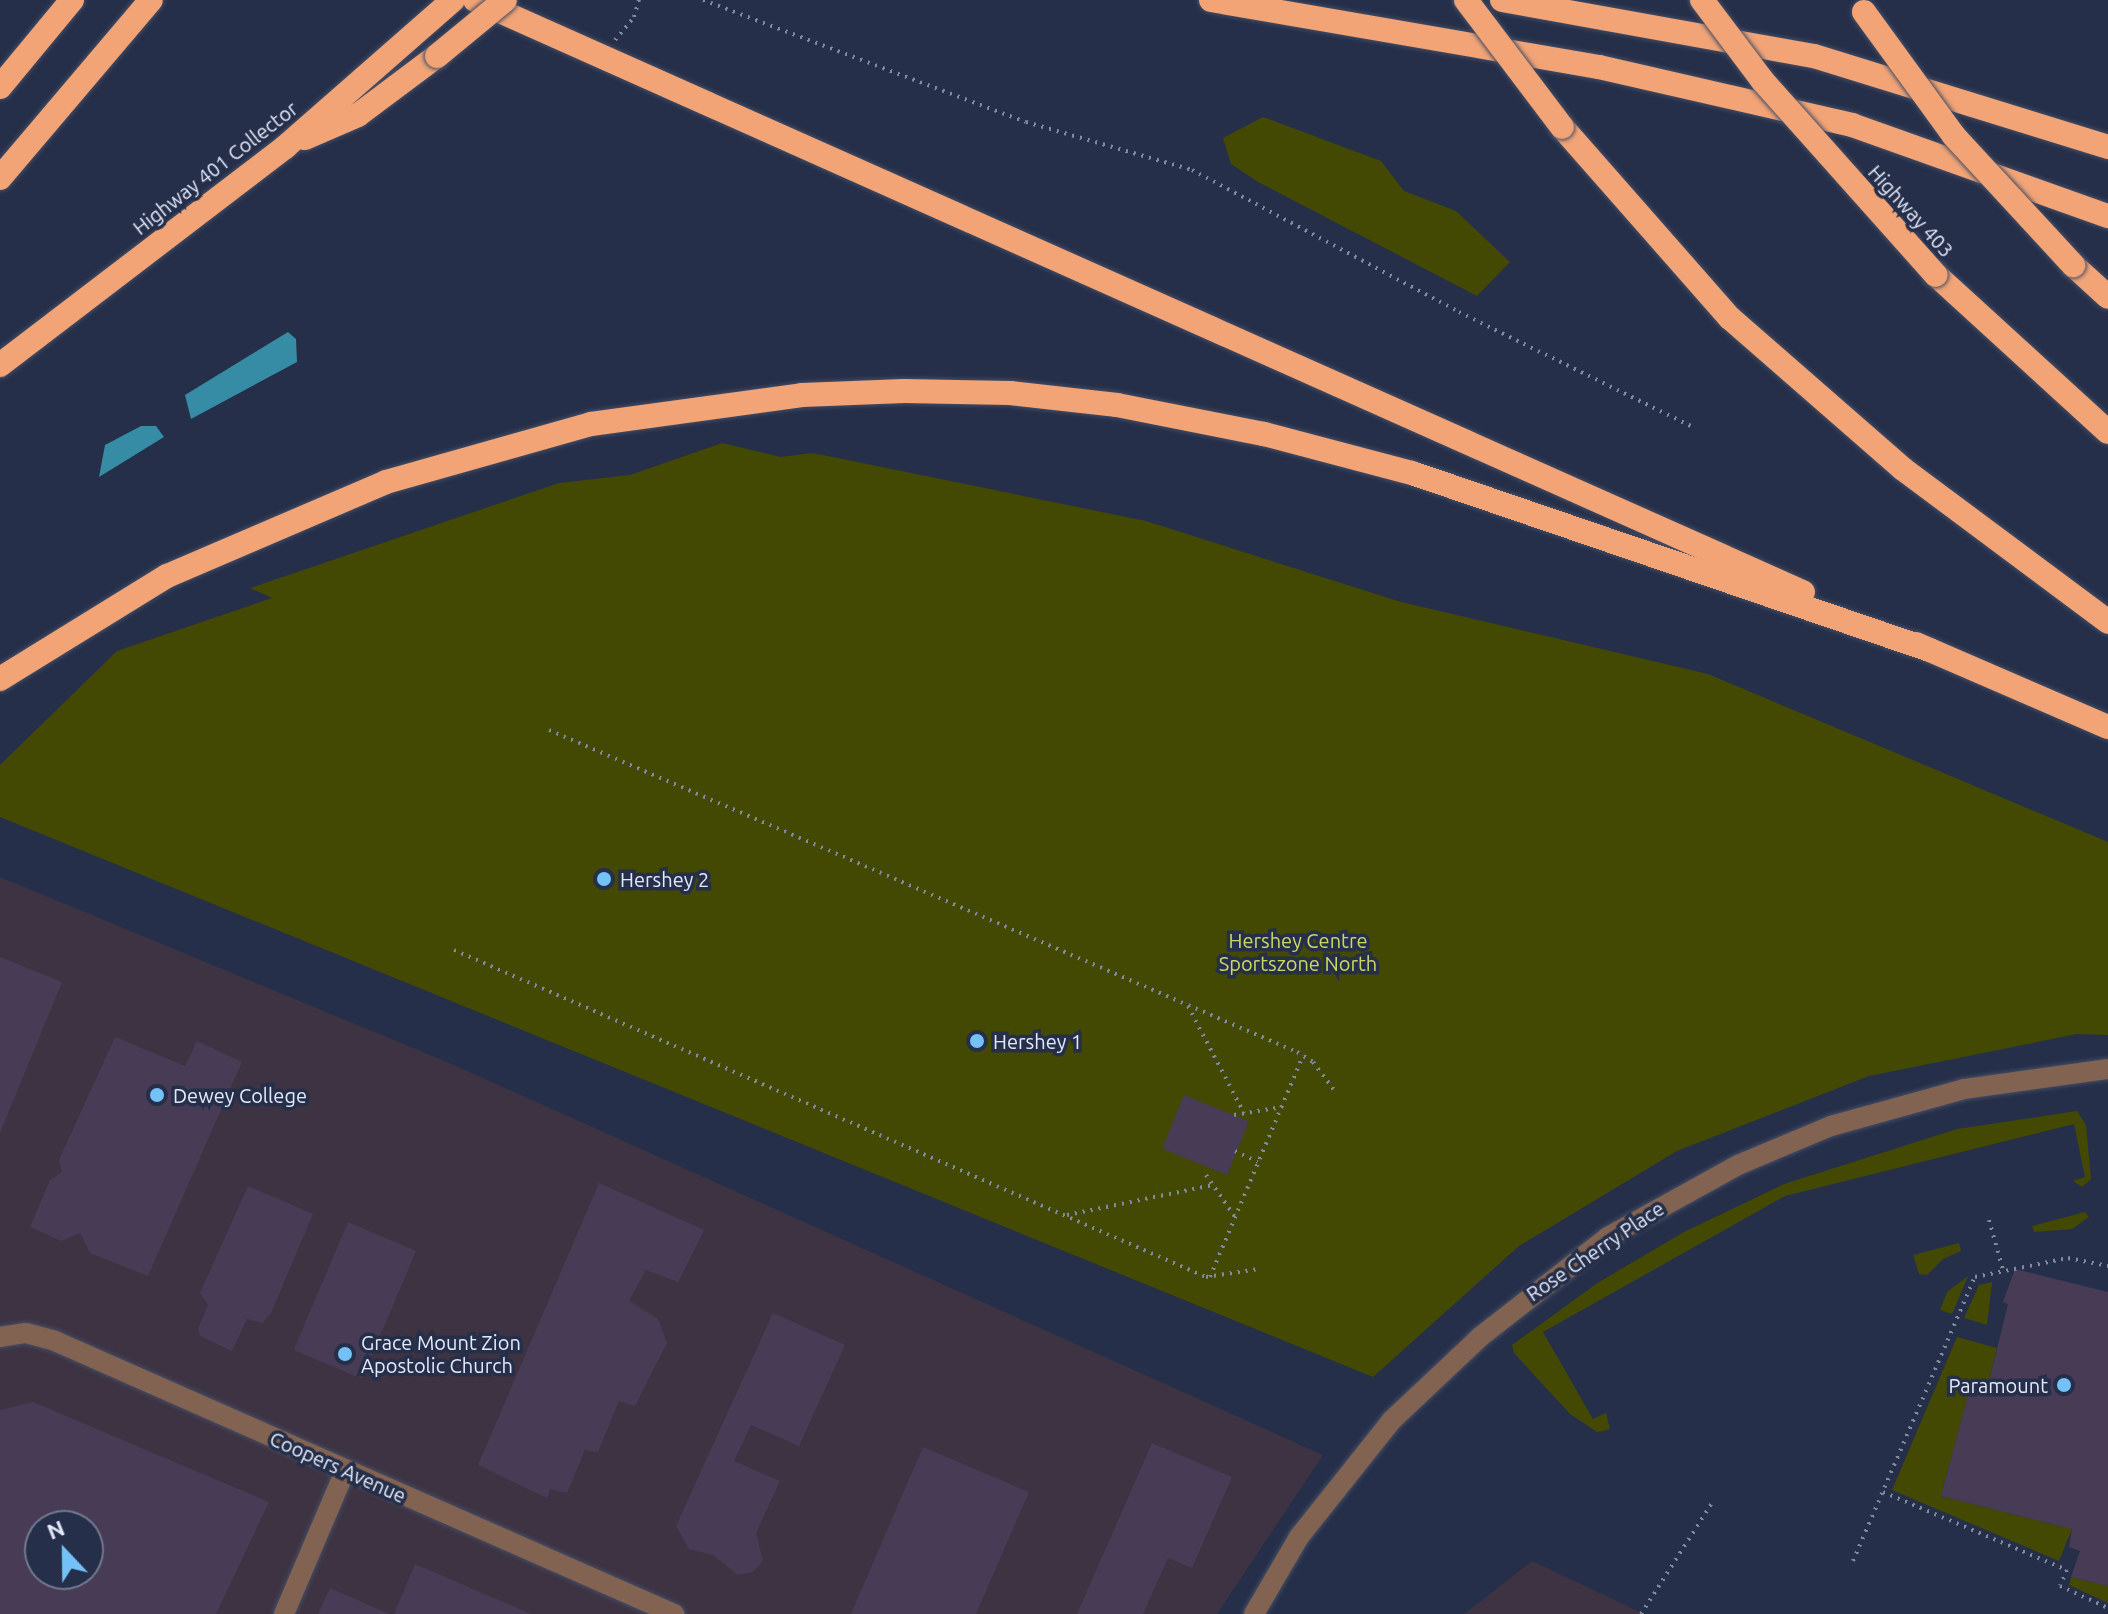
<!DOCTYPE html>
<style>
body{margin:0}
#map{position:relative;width:2108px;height:1614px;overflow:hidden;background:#262f49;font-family:Ubuntu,sans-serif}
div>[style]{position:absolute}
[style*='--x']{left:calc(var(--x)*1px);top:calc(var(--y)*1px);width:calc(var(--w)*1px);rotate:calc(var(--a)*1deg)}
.industrial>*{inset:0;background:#3e3342}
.green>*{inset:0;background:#434802}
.water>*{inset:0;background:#368ca4}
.building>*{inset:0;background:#483b56;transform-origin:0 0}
.path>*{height:4px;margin-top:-2px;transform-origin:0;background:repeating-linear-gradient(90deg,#828aa0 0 2px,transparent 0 8px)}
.roads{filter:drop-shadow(0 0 2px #444d65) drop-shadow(0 0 2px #444d65)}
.minor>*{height:20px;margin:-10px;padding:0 10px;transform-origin:10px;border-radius:10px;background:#826250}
.highway>*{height:24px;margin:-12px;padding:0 12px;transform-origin:12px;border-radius:12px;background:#f2a476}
.bridges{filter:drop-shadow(0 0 2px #444d65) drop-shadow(0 0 2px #444d65)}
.highway-bridge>*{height:24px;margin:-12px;padding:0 12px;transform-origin:12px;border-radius:12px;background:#f2a476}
.dots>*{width:22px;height:22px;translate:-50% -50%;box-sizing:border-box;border:4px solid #262f49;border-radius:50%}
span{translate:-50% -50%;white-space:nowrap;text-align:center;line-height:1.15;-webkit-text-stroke:7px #262f49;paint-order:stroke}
.street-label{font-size:20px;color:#e2e9fa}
.poi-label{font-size:20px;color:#e2e9fa}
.left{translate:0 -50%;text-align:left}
.right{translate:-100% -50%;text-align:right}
.park-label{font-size:20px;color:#cdd864}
.north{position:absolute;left:24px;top:1510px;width:80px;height:80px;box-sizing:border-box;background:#262f49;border:2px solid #717990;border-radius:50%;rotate:338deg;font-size:22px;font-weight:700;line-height:32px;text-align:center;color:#e2e9fa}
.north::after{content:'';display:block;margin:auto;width:28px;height:36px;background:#73c1f6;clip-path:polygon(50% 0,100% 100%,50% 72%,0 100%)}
</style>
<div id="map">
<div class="industrial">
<div style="clip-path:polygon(evenodd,0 877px,454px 1065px,1323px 1455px,1217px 1614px,0 1614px,0 877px,40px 1526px,88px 1526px,88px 1574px,40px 1574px,40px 1526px)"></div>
<div style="clip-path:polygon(1532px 1561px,1644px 1614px,1464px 1614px)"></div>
</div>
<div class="green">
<div style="clip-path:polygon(1263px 117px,1381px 161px,1404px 191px,1456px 211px,1510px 262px,1477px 296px,1258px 182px,1231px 164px,1223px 138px)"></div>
<div style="clip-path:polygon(722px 443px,781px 457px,813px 453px,1146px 521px,1401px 602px,1708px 674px,2108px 842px,2108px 1035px,2077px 1034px,1869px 1076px,1677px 1151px,1519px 1246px,1373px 1377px,0 817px,0 765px,117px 651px,272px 598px,250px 588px,559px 483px,630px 475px)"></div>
<div style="clip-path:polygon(2077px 1111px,2086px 1125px,2091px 1179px,2082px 1187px,2073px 1181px,2085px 1177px,2074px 1124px,1785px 1196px,1543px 1332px,1593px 1419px,1606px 1413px,1610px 1429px,1597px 1432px,1570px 1414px,1514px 1353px,1512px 1345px,1599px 1282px,1684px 1232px,1784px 1184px,1957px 1129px)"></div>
<div style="clip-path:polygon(2085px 1212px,2089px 1217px,2072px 1229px,2034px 1232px,2032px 1226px)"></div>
<div style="clip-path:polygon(1959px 1243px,1961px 1251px,1943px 1259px,1927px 1275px,1919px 1274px,1913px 1255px)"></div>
<div style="clip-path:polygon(1968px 1276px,1952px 1314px,1940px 1310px,1947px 1292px)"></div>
<div style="clip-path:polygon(1992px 1282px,1987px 1325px,1964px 1318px,1979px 1285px)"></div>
<div style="clip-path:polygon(1957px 1337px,1997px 1348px,1987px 1390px,1971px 1385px,1941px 1496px,2072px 1529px,2059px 1561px,1892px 1490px)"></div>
<div style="clip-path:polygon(2071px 1577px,2108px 1586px,2108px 1603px,2069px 1585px)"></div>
</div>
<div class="water">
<div style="clip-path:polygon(288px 332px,296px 339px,297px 362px,191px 419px,185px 395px)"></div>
<div style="clip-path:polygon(141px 426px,156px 426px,164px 437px,99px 477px,105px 445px)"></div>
</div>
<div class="building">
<div style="clip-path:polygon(0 957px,62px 982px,0 1133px)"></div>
<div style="clip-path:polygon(115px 1037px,185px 1066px,197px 1041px,242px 1062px,148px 1276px,90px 1253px,80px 1233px,61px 1241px,30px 1227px,50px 1180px,62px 1172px,59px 1160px)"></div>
<div style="left:1184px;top:1095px;width:70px;height:58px;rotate:22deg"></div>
<div style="clip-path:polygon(599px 1183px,704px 1230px,678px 1282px,646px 1270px,629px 1301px,658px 1319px,667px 1343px,635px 1406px,619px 1401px,598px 1452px,585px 1450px,567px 1493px,550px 1489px,547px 1498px,478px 1465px)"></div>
<div style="clip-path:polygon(248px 1186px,313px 1214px,271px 1313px,262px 1323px,247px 1319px,232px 1351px,200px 1336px,198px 1329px,208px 1305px,200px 1293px)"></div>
<div style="left:348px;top:1222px;width:74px;height:139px;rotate:23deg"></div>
<div style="clip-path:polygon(2015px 1269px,2108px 1292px,2108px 1586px,2071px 1577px,2080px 1551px,2069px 1547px,2072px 1529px,1941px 1496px,1971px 1384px,1987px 1390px,2008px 1304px,2003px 1302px)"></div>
<div style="clip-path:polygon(773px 1313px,845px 1345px,799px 1446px,751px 1425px,734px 1461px,780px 1481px,756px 1533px,763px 1561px,753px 1572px,738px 1575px,713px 1555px,689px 1549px,676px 1526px)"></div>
<div style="clip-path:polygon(evenodd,33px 1402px,269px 1502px,216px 1614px,0 1614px,0 1410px,33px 1402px,40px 1526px,88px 1526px,88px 1574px,40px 1574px,40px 1526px)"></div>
<div style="clip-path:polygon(1152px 1443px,1232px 1477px,1192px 1568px,1168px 1558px,1143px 1614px,1077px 1614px)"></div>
<div style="clip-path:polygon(923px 1447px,1029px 1492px,976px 1614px,851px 1614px)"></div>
<div style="clip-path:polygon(415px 1564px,531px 1614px,394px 1614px)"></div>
<div style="clip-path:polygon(330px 1588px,389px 1614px,318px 1614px)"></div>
</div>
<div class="path">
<div style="--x:703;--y:0;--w:345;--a:20.7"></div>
<div style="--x:1026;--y:122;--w:173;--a:16.1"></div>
<div style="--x:1192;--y:170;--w:302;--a:28"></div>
<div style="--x:1459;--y:312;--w:258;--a:26.2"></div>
<div style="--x:615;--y:40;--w:30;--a:-50"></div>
<div style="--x:634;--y:17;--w:18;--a:-74"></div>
<div style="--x:549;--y:730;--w:814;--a:23.29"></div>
<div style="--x:1297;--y:1052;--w:19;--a:32"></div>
<div style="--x:1313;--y:1062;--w:36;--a:53"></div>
<div style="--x:454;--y:950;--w:820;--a:23.5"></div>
<div style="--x:1206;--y:1277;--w:53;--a:-8.7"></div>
<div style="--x:1188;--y:1006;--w:121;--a:62.4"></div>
<div style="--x:1234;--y:1115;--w:49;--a:-9.5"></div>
<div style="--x:1235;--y:1151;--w:25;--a:26"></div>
<div style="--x:1206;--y:1175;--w:51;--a:55.4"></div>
<div style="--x:1067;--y:1215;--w:149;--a:-11.6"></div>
<div style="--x:1989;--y:1220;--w:52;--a:74.4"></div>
<div style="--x:1210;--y:1277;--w:240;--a:-67.2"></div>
<div style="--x:1883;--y:1492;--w:200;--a:23"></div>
<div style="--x:2067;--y:1570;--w:17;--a:114"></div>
<div style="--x:2060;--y:1586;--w:53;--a:24.6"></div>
<div style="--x:1853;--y:1561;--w:309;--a:-66.8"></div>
<div style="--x:1975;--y:1277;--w:95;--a:-11.5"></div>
<div style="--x:2068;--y:1258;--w:41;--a:11.3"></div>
<div style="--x:1641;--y:1614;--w:132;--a:-57.4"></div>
</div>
<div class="roads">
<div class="minor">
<div style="--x:0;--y:1337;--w:26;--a:-9"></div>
<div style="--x:26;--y:1333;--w:30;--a:15"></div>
<div style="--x:55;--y:1341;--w:677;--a:23.8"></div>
<div style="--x:284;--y:1614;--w:155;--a:-66.9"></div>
<div style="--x:1254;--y:1614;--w:89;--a:-59.7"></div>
<div style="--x:1299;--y:1537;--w:149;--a:-51.5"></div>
<div style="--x:1392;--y:1420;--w:121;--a:-43.3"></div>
<div style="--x:1480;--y:1337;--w:162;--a:-38"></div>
<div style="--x:1608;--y:1237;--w:149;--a:-29"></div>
<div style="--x:1738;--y:1165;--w:101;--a:-22.8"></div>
<div style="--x:1831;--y:1126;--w:138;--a:-15.5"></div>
<div style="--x:1964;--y:1089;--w:145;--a:-7.9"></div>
</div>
<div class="highway">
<div style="--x:475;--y:0;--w:1454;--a:24.03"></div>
<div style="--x:1211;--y:0;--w:394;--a:9.8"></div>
<div style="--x:1599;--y:67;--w:260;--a:12.9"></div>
<div style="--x:1852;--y:125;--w:272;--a:19.6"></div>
<div style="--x:1502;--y:0;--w:317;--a:10.2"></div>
<div style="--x:1814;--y:56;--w:308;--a:17.2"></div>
<div style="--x:0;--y:87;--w:113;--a:-50.4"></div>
<div style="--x:1562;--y:127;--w:254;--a:48.7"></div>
<div style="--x:1730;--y:318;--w:230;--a:41.1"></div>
<div style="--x:1903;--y:469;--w:256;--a:36.7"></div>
<div style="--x:305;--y:138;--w:58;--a:-23.5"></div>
<div style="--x:358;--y:115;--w:99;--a:-36.8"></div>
<div style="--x:0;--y:178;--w:233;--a:-49.7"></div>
<div style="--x:2073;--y:265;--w:47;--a:42.4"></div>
<div style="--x:1936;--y:275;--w:233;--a:42.4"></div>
<div style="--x:0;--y:365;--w:359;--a:-37.4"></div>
<div style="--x:285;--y:147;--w:223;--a:-41.2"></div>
<div style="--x:1916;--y:644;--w:209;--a:23.4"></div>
<div style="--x:0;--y:679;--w:196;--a:-31.7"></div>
<div style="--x:167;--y:576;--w:238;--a:-23.2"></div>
<div style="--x:386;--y:482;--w:213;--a:-15.8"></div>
<div style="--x:591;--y:424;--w:213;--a:-7.8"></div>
<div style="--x:802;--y:395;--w:102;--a:-2.2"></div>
<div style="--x:904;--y:391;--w:106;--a:1.1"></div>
<div style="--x:1010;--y:393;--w:108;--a:6.4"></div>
<div style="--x:1117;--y:405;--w:150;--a:11.2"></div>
<div style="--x:1264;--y:434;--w:153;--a:14.8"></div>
<div style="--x:1412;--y:473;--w:547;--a:18.87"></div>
</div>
</div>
<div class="bridges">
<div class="highway-bridge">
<div style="--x:1466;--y:0;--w:159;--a:52.9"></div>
<div style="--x:1702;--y:0;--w:100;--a:53.1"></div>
<div style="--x:1762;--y:80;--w:261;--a:48.3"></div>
<div style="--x:1864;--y:12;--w:153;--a:54"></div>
<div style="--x:1954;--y:136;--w:176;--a:47.3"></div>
<div style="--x:437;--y:56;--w:88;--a:-39.5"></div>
</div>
</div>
<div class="dots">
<div style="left:604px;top:879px;background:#73c1f6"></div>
<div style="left:977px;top:1041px;background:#73c1f6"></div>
<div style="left:157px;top:1095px;background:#73c1f6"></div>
<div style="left:345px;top:1354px;background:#73c1f6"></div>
<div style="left:2064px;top:1385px;background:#73c1f6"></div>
</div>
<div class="street-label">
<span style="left:215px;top:168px;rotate:-38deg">Highway 401 Collector</span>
<span style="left:1911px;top:211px;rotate:48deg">Highway 403</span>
<span style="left:1595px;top:1251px;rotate:-34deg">Rose Cherry Place</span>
<span style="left:338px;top:1467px;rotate:24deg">Coopers Avenue</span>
</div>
<div class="poi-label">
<span class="left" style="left:620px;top:879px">Hershey 2</span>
<span class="left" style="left:993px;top:1041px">Hershey 1</span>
<span class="left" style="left:173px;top:1095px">Dewey College</span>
<span class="left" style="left:361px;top:1354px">Grace Mount Zion<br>Apostolic Church</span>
<span class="right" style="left:2048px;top:1385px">Paramount</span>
</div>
<div class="park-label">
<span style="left:1298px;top:952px">Hershey Centre<br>Sportszone North</span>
</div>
<div class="north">N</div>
</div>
